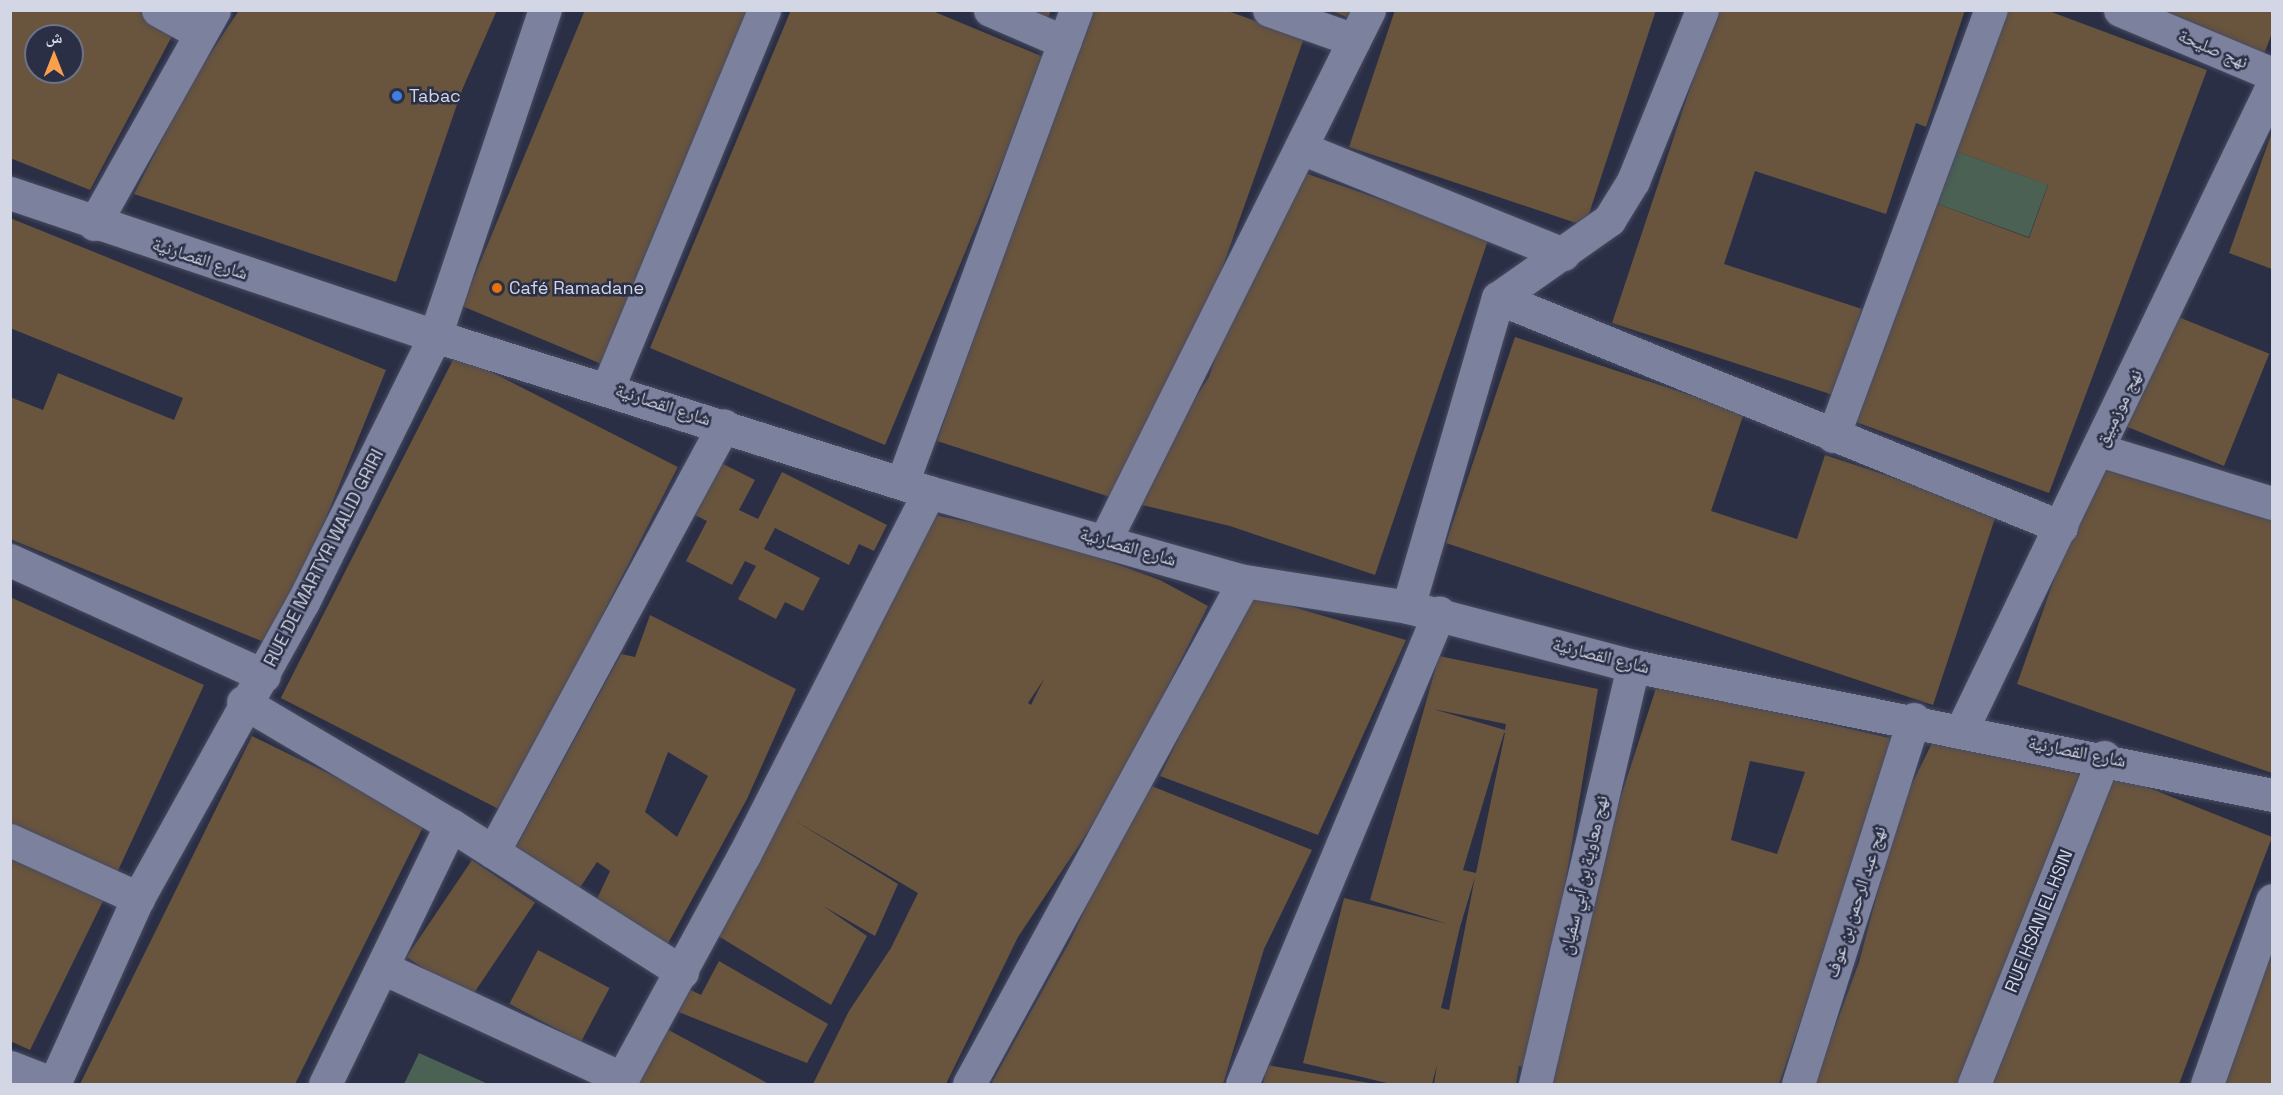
<!DOCTYPE html>
<meta charset="utf-8">
<style>
body{margin:0}
#map{position:relative;width:2283px;height:1095px;overflow:hidden;background:#2b2f46;font-family:"Space Grotesk","Noto Naskh Arabic",sans-serif}
div>[style]{position:absolute}
[style*='--x']{left:calc(var(--x)*1px);top:calc(var(--y)*1px);width:calc(var(--w)*1px);rotate:calc(var(--a)*1deg)}
.green>*{inset:0;background:#4b6154;transform-origin:0 0}
.building>*{inset:0;background:#69543d;transform-origin:0 0}
.roads{filter:drop-shadow(0 0 2px #494c60) drop-shadow(0 0 2px #494c60)}
.minor>*{height:33px;margin:-16.5px;padding:0 16.5px;transform-origin:16.5px;border-radius:16.5px;background:#7c819d}
.dots>*{width:16px;height:16px;translate:-50% -50%;box-sizing:border-box;border:3px solid #2b2f46;border-radius:50%}
span{translate:-50% -50%;white-space:nowrap;text-align:center;line-height:1.15;-webkit-text-stroke:5px #2b2f46;paint-order:stroke}
.street-label{font-size:18px;color:#d2d6e5}
.poi-label{font-size:18px;color:#d2d6e5}
.left{translate:0 -50%;text-align:left}
.frame{position:absolute;inset:0;border:12px solid #d2d6e5;pointer-events:none}
.north{position:absolute;left:24px;top:24px;width:60px;height:60px;box-sizing:border-box;background:#2b2f46;border:2px solid #6e7286;border-radius:50%;rotate:0deg;font-size:16px;font-weight:700;line-height:24px;text-align:center;color:#d2d6e5}
.north::after{content:'';display:block;margin:auto;width:21px;height:27px;background:#f8a04b;clip-path:polygon(50% 0,100% 100%,50% 72%,0 100%)}
</style>
<div id="map">
<div class="green">
<div style="left:1953px;top:150px;width:101px;height:56px;rotate:20deg"></div>
<div style="clip-path:polygon(419px 1053px,488px 1084px,404px 1084px)"></div>
</div>
<div class="building">
<div style="clip-path:polygon(evenodd,10px 10px,154px 10px,179px 23px,90px 190px,10px 158px,10px 10px,36px 36px,72px 36px,72px 72px,36px 72px,36px 36px)"></div>
<div style="clip-path:polygon(239px 10px,497px 10px,462px 90px,396px 282px,134px 194px,190px 85px)"></div>
<div style="clip-path:polygon(585px 10px,752px 10px,604px 365px,462px 306px)"></div>
<div style="clip-path:polygon(791px 10px,930px 10px,1046px 58px,885px 445px,650px 348px)"></div>
<div style="clip-path:polygon(1013px 10px,1051px 10px,1045px 25px)"></div>
<div style="clip-path:polygon(1088px 10px,1225px 10px,1304px 38px,1201px 328px,1110px 497px,937px 441px)"></div>
<div style="clip-path:polygon(1329px 10px,1358px 10px,1354px 20px)"></div>
<div style="clip-path:polygon(1395px 10px,1656px 10px,1585px 226px,1349px 147px)"></div>
<div style="clip-path:polygon(1716px 10px,1965px 10px,1926px 127px,1916px 123px,1886px 214px,1755px 171px,1724px 264px,1862px 309px,1833px 395px,1612px 323px)"></div>
<div style="clip-path:polygon(2005px 10px,2046px 10px,2207px 70px,2049px 493px,1845px 418px,1927px 200px,2029px 238px,2048px 185px,1953px 150px)"></div>
<div style="clip-path:polygon(2149px 10px,2272px 10px,2272px 33px,2264px 54px)"></div>
<div style="clip-path:polygon(2272px 132px,2272px 269px,2229px 253px)"></div>
<div style="clip-path:polygon(1302px 172px,1489px 237px,1375px 575px,1230px 526px,1138px 504px,1152px 464px,1209px 377px,1246px 266px)"></div>
<div style="clip-path:polygon(10px 218px,386px 370px,274px 646px,10px 539px,10px 397px,43px 410px,58px 373px,174px 420px,183px 398px,10px 328px)"></div>
<div style="left:2171px;top:314px;width:106px;height:121px;rotate:22deg"></div>
<div style="clip-path:polygon(1515px 337px,1744px 413px,1711px 511px,1797px 539px,1825px 455px,1997px 512px,1933px 705px,1446px 543px)"></div>
<div style="left:456px;top:354px;width:249px;height:386px;rotate:27deg"></div>
<div style="clip-path:polygon(2097px 458px,2272px 519px,2272px 773px,2017px 684px)"></div>
<div style="clip-path:polygon(721px 463px,755px 480px,739px 510px,758px 519px,782px 472px,887px 525px,874px 551px,859px 544px,849px 565px,775px 528px,764px 549px,820px 578px,803px 611px,785px 602px,776px 619px,738px 599px,756px 566px,745px 561px,732px 585px,686px 561px,707px 521px,695px 515px)"></div>
<div style="clip-path:polygon(evenodd,929px 514px,1042px 537px,1160px 580px,1208px 606px,1117px 788px,1018px 937px,946px 1084px,813px 1084px,849px 1011px,891px 948px,918px 893px,794px 820px,898px 884px,875px 936px,823px 906px,867px 936px,831px 1005px,715px 934px,929px 514px,1044px 679px,1031px 705px,1028px 703px,1044px 679px)"></div>
<div style="clip-path:polygon(1249px 594px,1406px 640px,1318px 835px,1160px 776px)"></div>
<div style="clip-path:polygon(10px 597px,204px 685px,115px 877px,10px 829px)"></div>
<div style="clip-path:polygon(evenodd,650px 615px,796px 689px,747px 799px,666px 947px,596px 901px,610px 871px,597px 862px,579px 889px,516px 847px,621px 654px,635px 657px,650px 615px,668px 752px,708px 776px,677px 837px,645px 812px,668px 752px)"></div>
<div style="clip-path:polygon(evenodd,1439px 656px,1598px 689px,1564px 891px,1527px 1068px,1519px 1066px,1516px 1084px,1434px 1084px,1437px 1065px,1432px 1084px,1391px 1084px,1303px 1063px,1344px 898px,1448px 924px,1370px 900px,1439px 656px,1433px 709px,1506px 724px,1505px 730px,1433px 709px,1439px 656px,1504px 733px,1505px 733px,1476px 873px,1463px 870px,1504px 733px,1439px 656px,1475px 877px,1449px 1010px,1441px 1008px,1460px 927px,1475px 877px)"></div>
<div style="clip-path:polygon(evenodd,1657px 685px,1898px 740px,1779px 1084px,1545px 1084px,1599px 864px,1657px 685px,1750px 761px,1805px 772px,1777px 854px,1731px 840px,1750px 761px)"></div>
<div style="clip-path:polygon(252px 736px,426px 821px,295px 1084px,80px 1084px)"></div>
<div style="clip-path:polygon(1933px 741px,2008px 753px,2081px 775px,1960px 1084px,1814px 1084px,1859px 962px,1900px 808px)"></div>
<div style="clip-path:polygon(2109px 772px,2272px 837px,2179px 1084px,1991px 1084px)"></div>
<div style="clip-path:polygon(1144px 783px,1312px 850px,1264px 949px,1223px 1084px,991px 1084px,1071px 939px)"></div>
<div style="clip-path:polygon(10px 850px,106px 895px,30px 1050px,10px 1041px)"></div>
<div style="left:472px;top:860px;width:76px;height:117px;rotate:34deg"></div>
<div style="clip-path:polygon(2272px 944px,2272px 1084px,2222px 1084px)"></div>
<div style="left:538px;top:950px;width:81px;height:61px;rotate:28deg"></div>
<div style="clip-path:polygon(719px 961px,828px 1024px,807px 1063px,676px 1011px,687px 988px,701px 995px)"></div>
<div style="clip-path:polygon(661px 1026px,769px 1084px,625px 1084px)"></div>
<div style="clip-path:polygon(1267px 1065px,1369px 1083px,1369px 1084px,1263px 1084px)"></div>
</div>
<div class="roads">
<div class="minor">
<div style="--x:158;--y:10;--w:48;--a:28.7"></div>
<div style="--x:990;--y:10;--w:81;--a:23.4"></div>
<div style="--x:1269;--y:10;--w:90;--a:19.4"></div>
<div style="--x:2120;--y:10;--w:165;--a:22.8"></div>
<div style="--x:1301;--y:148;--w:283;--a:22"></div>
<div style="--x:10;--y:193;--w:448;--a:18.6"></div>
<div style="--x:435;--y:336;--w:518;--a:17.53"></div>
<div style="--x:929;--y:492;--w:327;--a:15.8"></div>
<div style="--x:1244;--y:581;--w:166;--a:9"></div>
<div style="--x:1408;--y:607;--w:233;--a:14.7"></div>
<div style="--x:1633;--y:666;--w:652;--a:11.41"></div>
<div style="--x:94;--y:224;--w:245;--a:-60.7"></div>
<div style="--x:1498;--y:298;--w:608;--a:22.13"></div>
<div style="--x:608;--y:387;--w:408;--a:-67.5"></div>
<div style="--x:1833;--y:436;--w:454;--a:-69.7"></div>
<div style="--x:2099;--y:450;--w:181;--a:17"></div>
<div style="--x:902;--y:483;--w:504;--a:-69.8"></div>
<div style="--x:1105;--y:540;--w:592;--a:-63.52"></div>
<div style="--x:10;--y:560;--w:279;--a:24.5"></div>
<div style="--x:1408;--y:607;--w:322;--a:-73.8"></div>
<div style="--x:1498;--y:298;--w:136;--a:-35.1"></div>
<div style="--x:1609;--y:220;--w:46;--a:-58.4"></div>
<div style="--x:1633;--y:181;--w:184;--a:-68"></div>
<div style="--x:243;--y:702;--w:242;--a:30.6"></div>
<div style="--x:451;--y:825;--w:274;--a:32.5"></div>
<div style="--x:1962;--y:729;--w:714;--a:-64.26"></div>
<div style="--x:10;--y:840;--w:141;--a:24.4"></div>
<div style="--x:493;--y:852;--w:485;--a:-61.6"></div>
<div style="--x:385;--y:969;--w:262;--a:24.8"></div>
<div style="--x:10;--y:1067;--w:47;--a:21.1"></div>
<div style="--x:54;--y:1084;--w:204;--a:-65.7"></div>
<div style="--x:138;--y:898;--w:339;--a:-60.9"></div>
<div style="--x:303;--y:602;--w:297;--a:-63.6"></div>
<div style="--x:435;--y:336;--w:344;--a:-71.4"></div>
<div style="--x:325;--y:1084;--w:288;--a:-64.1"></div>
<div style="--x:619;--y:1084;--w:261;--a:-61.4"></div>
<div style="--x:744;--y:855;--w:407;--a:-63"></div>
<div style="--x:969;--y:1084;--w:573;--a:-61.33"></div>
<div style="--x:1242;--y:1084;--w:511;--a:-67.3"></div>
<div style="--x:1535;--y:1084;--w:429;--a:-76.8"></div>
<div style="--x:1798;--y:1084;--w:383;--a:-72.4"></div>
<div style="--x:1974;--y:1084;--w:352;--a:-68.3"></div>
<div style="--x:2207;--y:1084;--w:195;--a:-70.5"></div>
</div>
</div>
<div class="dots">
<div style="left:397px;top:96px;background:#3f7fe0"></div>
<div style="left:497px;top:288px;background:#e8710a"></div>
</div>
<div class="street-label">
<span style="left:2213px;top:49px;rotate:23deg">نهج صليحة</span>
<span style="left:200px;top:259px;rotate:18deg">شارع القصارنية</span>
<span style="left:663px;top:405px;rotate:18deg">شارع القصارنية</span>
<span style="left:2119px;top:408px;rotate:-64deg">نهج موزمبيق</span>
<span style="left:1128px;top:547px;rotate:16deg">شارع القصارنية</span>
<span style="left:324px;top:558px;rotate:-63deg">RUE DE MARTYR WALID GRIRI</span>
<span style="left:1601px;top:656px;rotate:14deg">شارع القصارنية</span>
<span style="left:2077px;top:752px;rotate:11deg">شارع القصارنية</span>
<span style="left:1584px;top:875px;rotate:-77deg">نهج معاوية بن أبي سفيان</span>
<span style="left:1856px;top:902px;rotate:-72deg">نهج عبد الرحمن بن عوف</span>
<span style="left:2039px;top:921px;rotate:-68deg">RUE HSAN EL HSIN</span>
</div>
<div class="poi-label">
<span class="left" style="left:409px;top:96px">Tabac</span>
<span class="left" style="left:509px;top:288px">Café Ramadane</span>
</div>
<div class="frame"></div>
<div class="north">ش</div>
</div>
